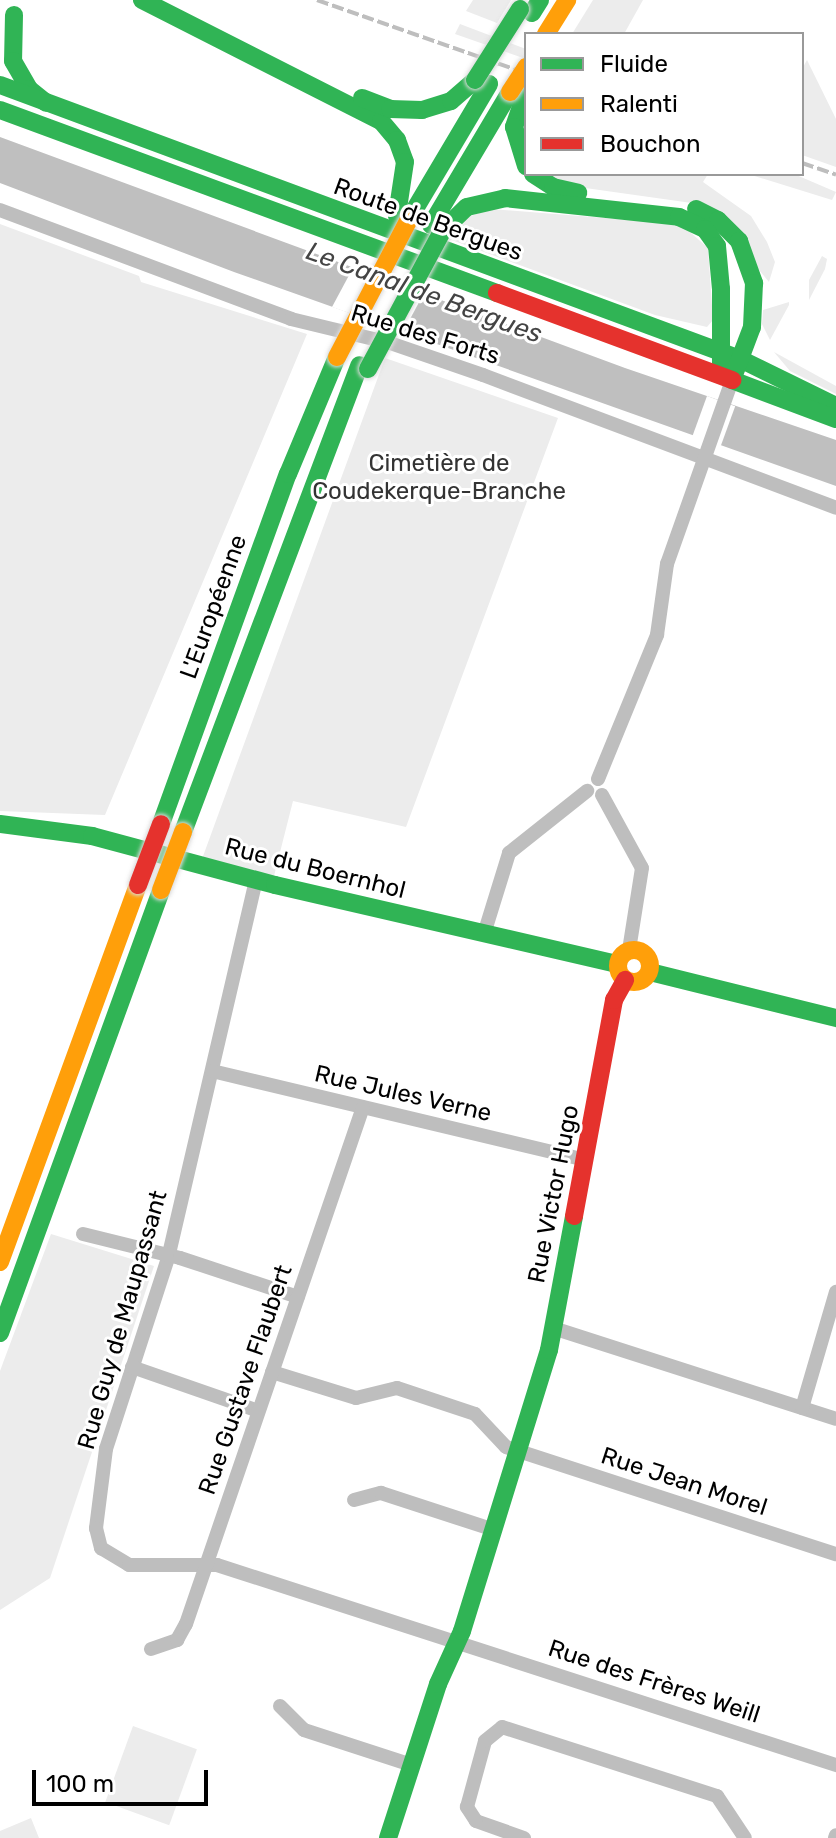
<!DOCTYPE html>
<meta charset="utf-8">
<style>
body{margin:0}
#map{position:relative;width:836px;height:1838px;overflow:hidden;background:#fff;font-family:Rubik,sans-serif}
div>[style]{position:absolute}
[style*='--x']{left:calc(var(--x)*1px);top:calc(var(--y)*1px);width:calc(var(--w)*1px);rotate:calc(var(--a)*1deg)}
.green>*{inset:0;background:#ececec;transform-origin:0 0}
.water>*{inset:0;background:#bfbfbf}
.pier>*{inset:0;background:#fff;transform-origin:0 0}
.street>*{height:14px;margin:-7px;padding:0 7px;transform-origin:7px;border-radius:7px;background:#bebebe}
.fast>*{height:18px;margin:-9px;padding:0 9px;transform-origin:9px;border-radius:9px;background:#30b455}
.slow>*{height:18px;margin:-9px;padding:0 9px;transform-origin:9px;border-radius:9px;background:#ff9f0a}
.slow>.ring{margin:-9px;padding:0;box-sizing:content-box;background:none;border:18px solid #ff9f0a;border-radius:50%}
.jam>*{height:18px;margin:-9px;padding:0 9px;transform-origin:9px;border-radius:9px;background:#e5322d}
.rail>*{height:4px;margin-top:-2px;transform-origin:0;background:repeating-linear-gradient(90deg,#bebebe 0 12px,transparent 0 16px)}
.bridges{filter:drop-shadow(0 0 2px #dbdbdb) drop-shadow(0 0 2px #dbdbdb)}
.fast-bridge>*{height:18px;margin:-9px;padding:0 9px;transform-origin:9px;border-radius:9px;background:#30b455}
.slow-bridge>*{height:18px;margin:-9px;padding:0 9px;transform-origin:9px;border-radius:9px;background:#ff9f0a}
.jam-bridge>*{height:18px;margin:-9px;padding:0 9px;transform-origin:9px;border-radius:9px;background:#e5322d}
span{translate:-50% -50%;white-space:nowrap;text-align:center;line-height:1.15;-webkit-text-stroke:6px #fff;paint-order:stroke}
.street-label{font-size:24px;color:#000}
.park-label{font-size:24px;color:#333}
.water-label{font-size:26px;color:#444;font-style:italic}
.legend{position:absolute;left:524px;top:32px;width:280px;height:144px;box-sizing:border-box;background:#fff;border:2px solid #999;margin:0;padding:10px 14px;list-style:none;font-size:24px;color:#000}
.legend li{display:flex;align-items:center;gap:16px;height:40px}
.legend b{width:40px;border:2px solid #999}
.scale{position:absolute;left:32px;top:1770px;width:176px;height:36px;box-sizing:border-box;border:4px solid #000;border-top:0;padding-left:10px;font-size:24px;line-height:28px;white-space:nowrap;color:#000;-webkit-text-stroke:6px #fff;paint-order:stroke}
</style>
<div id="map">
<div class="green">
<div style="clip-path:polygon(473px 0,511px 0,497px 23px,466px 11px)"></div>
<div style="clip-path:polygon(593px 0,643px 0,624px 34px,572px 34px)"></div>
<div style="clip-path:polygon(460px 24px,526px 49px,526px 59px,455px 34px)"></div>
<div style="clip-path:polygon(807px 60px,836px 119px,836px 167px,802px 155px,802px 69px)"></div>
<div style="clip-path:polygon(543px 174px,708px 174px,703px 182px,751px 216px,767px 242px,775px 262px,769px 282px,706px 205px,564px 185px)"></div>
<div style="clip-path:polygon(748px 174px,794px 174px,836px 192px,832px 200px)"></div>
<div style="clip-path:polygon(491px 209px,681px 224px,708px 248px,713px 320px,707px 327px,655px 315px,449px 239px,459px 220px)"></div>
<div style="clip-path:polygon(0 224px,139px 276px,141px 282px,307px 334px,105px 815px,0 811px)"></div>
<div style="clip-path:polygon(822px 256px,827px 259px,825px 269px,809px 300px,809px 280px)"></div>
<div style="clip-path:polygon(789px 302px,789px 305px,770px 340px,762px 324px,763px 310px)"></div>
<div style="clip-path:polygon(774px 352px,836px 386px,836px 394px,790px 371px)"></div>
<div style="clip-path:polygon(385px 358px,558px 418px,406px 827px,293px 801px,274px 876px,202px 859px)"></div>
<div style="clip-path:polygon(51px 1234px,154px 1266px,50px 1578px,0 1610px,0 1371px)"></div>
<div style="left:133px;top:1726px;width:68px;height:81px;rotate:20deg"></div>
<div style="clip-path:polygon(31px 1818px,39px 1838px,0 1838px,0 1831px)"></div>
</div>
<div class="water">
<div style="clip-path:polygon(0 137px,625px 368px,836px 440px,836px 486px,234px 272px,0 183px)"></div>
</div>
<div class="pier">
<div style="clip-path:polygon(354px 266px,424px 293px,403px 332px,332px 307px)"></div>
<div style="left:707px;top:396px;width:30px;height:43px;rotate:20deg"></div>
</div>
<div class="street">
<div style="--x:0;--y:210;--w:311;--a:20.5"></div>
<div style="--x:291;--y:319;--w:102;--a:13.6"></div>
<div style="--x:390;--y:343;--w:98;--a:19"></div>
<div style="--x:483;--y:375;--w:377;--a:20.6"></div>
<div style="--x:598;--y:779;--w:156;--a:-67.7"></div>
<div style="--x:657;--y:635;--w:72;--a:-82"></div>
<div style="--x:667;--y:564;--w:195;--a:-70.5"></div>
<div style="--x:602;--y:795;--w:83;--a:61.3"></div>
<div style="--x:642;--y:868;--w:83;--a:99"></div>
<div style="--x:256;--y:880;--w:385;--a:103.1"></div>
<div style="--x:169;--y:1255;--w:204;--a:108"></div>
<div style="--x:106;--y:1449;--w:80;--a:97.2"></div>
<div style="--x:96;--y:1528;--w:21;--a:76"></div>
<div style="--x:101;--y:1548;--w:33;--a:31"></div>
<div style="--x:129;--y:1565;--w:88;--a:0"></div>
<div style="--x:217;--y:1565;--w:651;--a:17.91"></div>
<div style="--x:484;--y:934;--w:85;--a:-72.8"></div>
<div style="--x:509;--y:853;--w:100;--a:-38.5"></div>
<div style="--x:212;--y:1071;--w:383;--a:13.4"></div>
<div style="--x:83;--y:1234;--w:100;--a:13.9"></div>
<div style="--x:180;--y:1258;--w:124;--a:18.3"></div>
<div style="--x:553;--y:1328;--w:297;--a:17.8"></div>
<div style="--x:132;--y:1367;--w:133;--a:19.2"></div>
<div style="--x:272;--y:1372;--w:88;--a:17.2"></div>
<div style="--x:356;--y:1398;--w:42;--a:-13.7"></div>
<div style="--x:397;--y:1388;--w:82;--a:18.4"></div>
<div style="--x:475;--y:1414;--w:45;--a:46.8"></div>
<div style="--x:506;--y:1447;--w:347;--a:18"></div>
<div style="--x:802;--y:1408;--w:121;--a:-73.7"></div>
<div style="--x:354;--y:1500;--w:28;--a:-15"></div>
<div style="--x:381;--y:1493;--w:119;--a:18.1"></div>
<div style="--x:151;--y:1649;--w:28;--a:-19"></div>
<div style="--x:177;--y:1640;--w:18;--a:-61"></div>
<div style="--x:186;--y:1624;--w:546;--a:-71.1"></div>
<div style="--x:280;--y:1706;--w:34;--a:45"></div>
<div style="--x:304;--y:1730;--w:114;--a:18"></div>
<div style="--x:524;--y:1838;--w:51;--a:-160.5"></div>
<div style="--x:476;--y:1821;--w:17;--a:-123"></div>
<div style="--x:467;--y:1807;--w:68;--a:-74.7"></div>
<div style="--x:485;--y:1741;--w:22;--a:-39"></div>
<div style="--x:502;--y:1727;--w:226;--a:17.8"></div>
<div style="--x:717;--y:1796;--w:50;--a:56.3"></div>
<div style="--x:835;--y:1838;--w:3;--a:-72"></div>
</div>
<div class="fast">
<div style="--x:142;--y:0;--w:268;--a:26.9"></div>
<div style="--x:381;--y:121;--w:25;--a:50"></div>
<div style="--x:397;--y:140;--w:23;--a:70"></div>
<div style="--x:405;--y:162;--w:54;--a:98.6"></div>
<div style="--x:532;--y:13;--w:15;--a:-58"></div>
<div style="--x:14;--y:15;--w:46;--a:91.2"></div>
<div style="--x:13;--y:61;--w:32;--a:60"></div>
<div style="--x:29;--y:89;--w:22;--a:39"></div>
<div style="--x:0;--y:85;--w:789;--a:20.32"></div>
<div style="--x:526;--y:92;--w:37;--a:109"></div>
<div style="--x:514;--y:127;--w:41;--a:72.9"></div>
<div style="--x:362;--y:98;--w:30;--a:21"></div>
<div style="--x:390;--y:109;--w:32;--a:2"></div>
<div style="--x:422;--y:110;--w:30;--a:-17"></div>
<div style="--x:451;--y:101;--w:32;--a:-41"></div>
<div style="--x:0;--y:110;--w:530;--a:20.21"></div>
<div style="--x:533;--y:174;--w:24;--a:33"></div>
<div style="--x:553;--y:187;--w:26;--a:13"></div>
<div style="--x:696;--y:209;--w:25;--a:27"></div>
<div style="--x:718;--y:220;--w:30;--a:45"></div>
<div style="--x:739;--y:241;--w:45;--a:70.3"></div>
<div style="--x:409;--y:219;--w:157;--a:-59.3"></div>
<div style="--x:431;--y:225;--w:155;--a:-59.3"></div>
<div style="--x:443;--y:230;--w:33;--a:-44"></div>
<div style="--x:467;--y:207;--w:39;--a:-13"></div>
<div style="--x:505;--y:198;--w:175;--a:6.2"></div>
<div style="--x:679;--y:217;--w:29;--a:25"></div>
<div style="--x:705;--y:229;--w:21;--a:55"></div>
<div style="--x:717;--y:246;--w:43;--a:84.7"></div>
<div style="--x:721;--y:289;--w:74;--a:90"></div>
<div style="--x:740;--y:359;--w:107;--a:26.1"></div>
<div style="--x:735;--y:372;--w:48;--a:-69.3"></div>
<div style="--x:752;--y:327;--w:44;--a:-87.4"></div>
<div style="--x:732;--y:380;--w:111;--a:20.6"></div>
<div style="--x:0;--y:824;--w:93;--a:7.4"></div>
<div style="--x:92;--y:836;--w:189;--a:15"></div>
<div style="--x:275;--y:885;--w:352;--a:13"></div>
<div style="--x:161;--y:824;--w:372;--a:-70.1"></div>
<div style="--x:288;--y:474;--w:127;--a:-67.3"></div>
<div style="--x:183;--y:832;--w:499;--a:-69.3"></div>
<div style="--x:650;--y:972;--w:192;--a:13.9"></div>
<div style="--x:0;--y:1333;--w:471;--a:-70"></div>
<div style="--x:388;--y:1838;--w:162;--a:-72"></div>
<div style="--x:438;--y:1684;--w:58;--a:-65.6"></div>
<div style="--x:462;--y:1631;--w:294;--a:-72.8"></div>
<div style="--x:549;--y:1350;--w:136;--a:-79.4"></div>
</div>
<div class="slow">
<div style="--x:546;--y:34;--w:40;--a:-58"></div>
<div class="ring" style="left:618px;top:950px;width:14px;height:14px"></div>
<div style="--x:0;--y:1262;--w:401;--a:-69.9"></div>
</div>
<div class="jam">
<div style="--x:497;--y:293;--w:251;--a:20.3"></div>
<div style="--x:574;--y:1216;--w:220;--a:-79.5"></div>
<div style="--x:614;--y:1000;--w:23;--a:-61"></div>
</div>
<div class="rail">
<div style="--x:317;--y:0;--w:221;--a:19.3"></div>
<div style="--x:802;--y:163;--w:36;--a:19"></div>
</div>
<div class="bridges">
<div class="fast-bridge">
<div style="--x:475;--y:80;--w:84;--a:-57.6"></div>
<div style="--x:368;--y:369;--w:158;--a:-61.7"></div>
</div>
<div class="slow-bridge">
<div style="--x:510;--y:92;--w:30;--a:-57"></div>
<div style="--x:337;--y:357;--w:156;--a:-62.4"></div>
<div style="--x:161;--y:890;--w:62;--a:-69.2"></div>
</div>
<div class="jam-bridge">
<div style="--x:138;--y:885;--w:65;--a:-69.3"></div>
</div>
</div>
<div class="street-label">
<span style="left:428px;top:220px;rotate:20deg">Route de Bergues</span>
<span style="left:425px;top:335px;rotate:17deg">Rue des Forts</span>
<span style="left:214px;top:607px;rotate:-70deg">L'Européenne</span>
<span style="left:315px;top:869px;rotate:14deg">Rue du Boernhol</span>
<span style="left:403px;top:1094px;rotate:13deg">Rue Jules Verne</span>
<span style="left:554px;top:1194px;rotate:-79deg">Rue Victor Hugo</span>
<span style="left:123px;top:1320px;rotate:-74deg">Rue Guy de Maupassant</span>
<span style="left:246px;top:1380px;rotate:-71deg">Rue Gustave Flaubert</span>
<span style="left:684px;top:1482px;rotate:18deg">Rue Jean Morel</span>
<span style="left:654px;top:1682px;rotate:18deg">Rue des Frères Weill</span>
</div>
<div class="park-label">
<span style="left:439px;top:478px">Cimetière de<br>Coudekerque-Branche</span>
</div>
<div class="water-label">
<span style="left:424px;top:293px;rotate:20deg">Le Canal de Bergues</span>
</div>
<ul class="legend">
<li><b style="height:10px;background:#30b455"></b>Fluide</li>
<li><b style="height:10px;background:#ff9f0a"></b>Ralenti</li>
<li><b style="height:10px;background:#e5322d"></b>Bouchon</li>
</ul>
<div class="scale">100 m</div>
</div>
